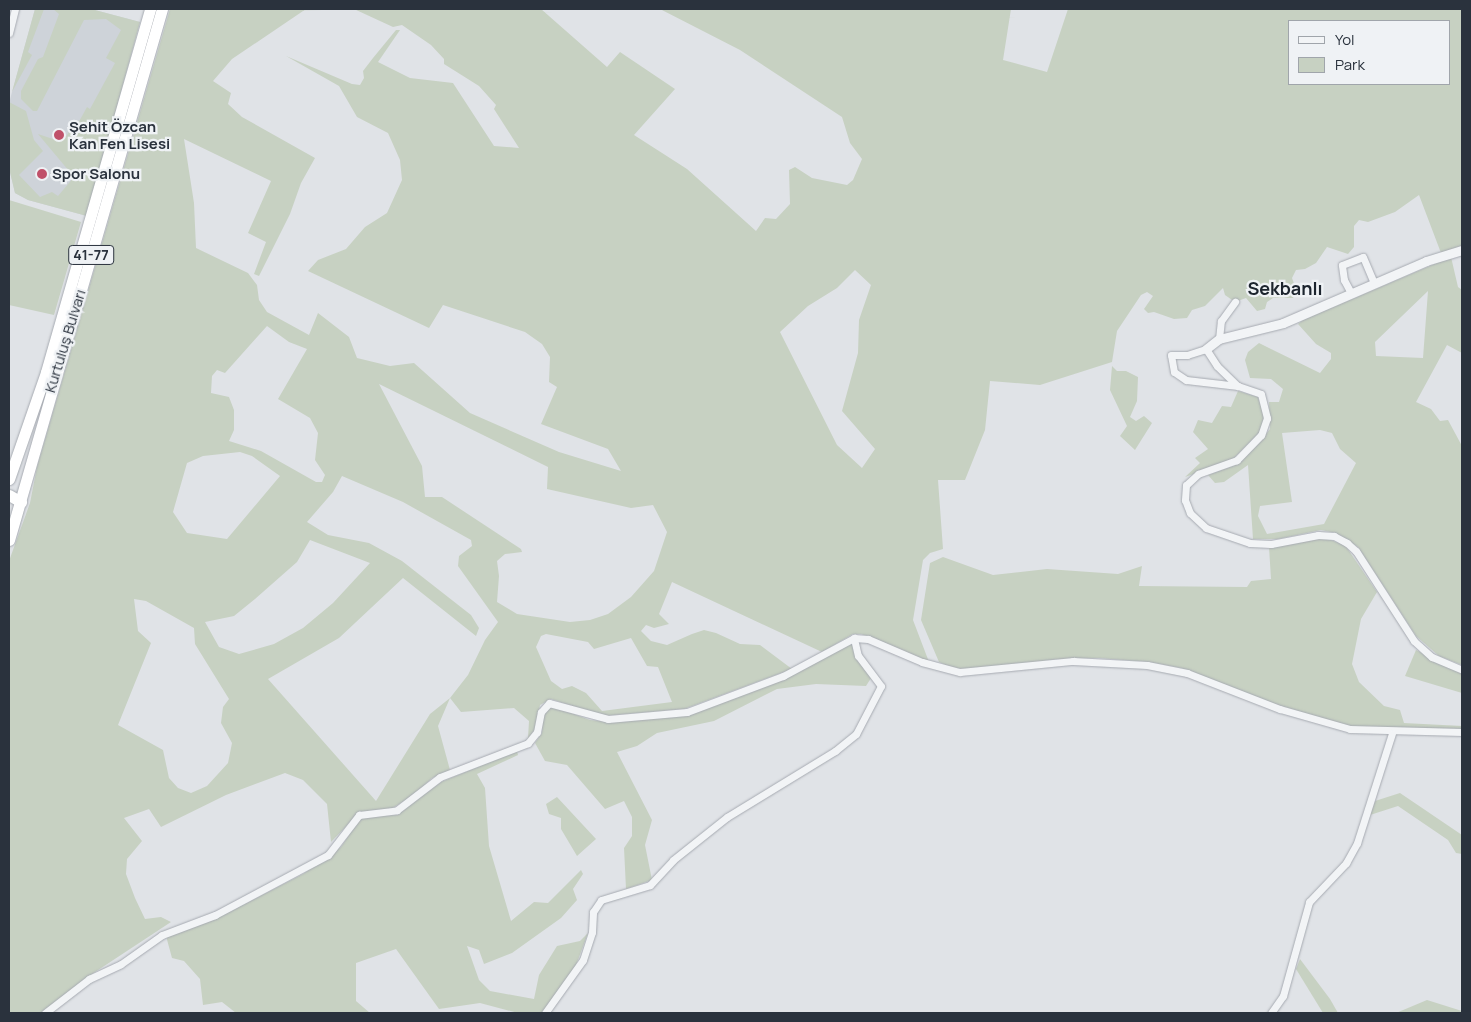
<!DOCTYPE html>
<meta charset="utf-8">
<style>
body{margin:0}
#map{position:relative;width:1471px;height:1022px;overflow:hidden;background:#e0e3e7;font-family:Manrope,sans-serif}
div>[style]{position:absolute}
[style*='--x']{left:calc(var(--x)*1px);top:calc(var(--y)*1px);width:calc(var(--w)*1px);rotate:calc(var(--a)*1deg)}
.built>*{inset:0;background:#ced3d9}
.green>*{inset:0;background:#c7d1c2}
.roads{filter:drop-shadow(0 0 1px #a6aab1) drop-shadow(0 0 1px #a6aab1)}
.minor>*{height:7px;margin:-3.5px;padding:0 3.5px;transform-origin:3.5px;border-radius:3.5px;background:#f2f4f6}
.tertiary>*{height:9px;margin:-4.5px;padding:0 4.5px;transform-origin:4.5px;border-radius:4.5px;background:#f2f4f6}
.trunk>*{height:11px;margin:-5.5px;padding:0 5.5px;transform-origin:5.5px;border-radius:5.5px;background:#fff}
.dots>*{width:14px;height:14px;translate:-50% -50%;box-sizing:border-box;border:2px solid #eff2f5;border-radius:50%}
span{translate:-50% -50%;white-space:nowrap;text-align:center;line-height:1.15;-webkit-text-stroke:4.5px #eff2f5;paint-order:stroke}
.shield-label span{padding:1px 4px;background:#eff2f5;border:1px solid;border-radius:4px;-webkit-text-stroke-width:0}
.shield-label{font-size:14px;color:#2a323d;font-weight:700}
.poi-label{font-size:15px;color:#2a323d;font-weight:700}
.left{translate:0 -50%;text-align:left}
.street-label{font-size:15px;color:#2a323d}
.quarter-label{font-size:18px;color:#1c242e;font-weight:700}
.frame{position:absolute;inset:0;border:10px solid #2a323d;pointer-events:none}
.legend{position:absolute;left:1288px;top:20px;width:162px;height:65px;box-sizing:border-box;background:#eff2f5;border:1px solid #a0a5ab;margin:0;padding:6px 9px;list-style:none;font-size:15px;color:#2a323d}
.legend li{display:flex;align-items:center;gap:10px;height:25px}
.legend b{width:25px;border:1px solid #a0a5ab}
</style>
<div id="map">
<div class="built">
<div style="clip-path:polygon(35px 9px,91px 9px,140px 22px,87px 216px,28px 200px,15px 193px,9px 168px,9px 103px)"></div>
</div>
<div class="green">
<div style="clip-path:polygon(35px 9px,44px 9px,28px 52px,32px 55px,12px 92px)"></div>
<div style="clip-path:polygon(53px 9px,91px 9px,140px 22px,87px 216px,28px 200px,15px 193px,9px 168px,9px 102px,26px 111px,34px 140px,43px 151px,19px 175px,40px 197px,52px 192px,58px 196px,74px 177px,38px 134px,56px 140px,65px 138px,73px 126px,76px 127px,87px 107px,90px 109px,115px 63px,106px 58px,121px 30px,106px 19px,84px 20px,37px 111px,33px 111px,21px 99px,21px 91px,38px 59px,43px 57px,59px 14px)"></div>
<div style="clip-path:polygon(evenodd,170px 9px,306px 9px,232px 59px,213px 81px,231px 93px,228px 104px,242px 117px,315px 158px,301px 183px,290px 214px,259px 276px,254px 274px,266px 242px,248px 233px,271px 181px,184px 139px,194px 203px,196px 248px,248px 273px,257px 285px,259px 300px,267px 312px,309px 335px,318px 313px,349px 337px,357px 358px,390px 366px,414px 363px,470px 413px,559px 452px,621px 471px,608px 449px,541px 424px,557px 387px,549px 382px,550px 357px,542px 344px,525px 332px,443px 305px,429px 328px,308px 271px,318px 260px,346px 249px,365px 227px,387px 213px,402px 180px,400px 160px,388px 133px,357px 117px,339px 86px,286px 56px,352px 84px,360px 85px,364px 78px,363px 71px,373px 58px,396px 30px,400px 30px,378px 62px,410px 78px,453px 83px,494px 146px,519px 148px,494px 109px,496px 105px,479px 86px,444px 64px,444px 59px,431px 45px,402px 25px,393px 27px,354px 9px,541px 9px,607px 67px,620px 52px,675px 89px,634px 135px,687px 169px,756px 231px,765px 218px,776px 219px,790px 204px,789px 170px,795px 167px,812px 178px,847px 185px,853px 180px,862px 159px,850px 143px,842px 117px,740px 50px,660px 9px,1011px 9px,1003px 60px,1047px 72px,1068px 9px,1462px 9px,1462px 247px,1441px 253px,1419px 195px,1395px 212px,1368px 222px,1359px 220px,1354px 226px,1354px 247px,1348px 254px,1327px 247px,1316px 263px,1305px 269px,1296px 270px,1292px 278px,1297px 292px,1293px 298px,1273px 298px,1267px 302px,1265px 309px,1257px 311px,1246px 298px,1235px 302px,1225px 295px,1223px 288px,1205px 306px,1192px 310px,1187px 318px,1174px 319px,1154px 312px,1148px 313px,1144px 309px,1153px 296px,1147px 292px,1141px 295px,1117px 331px,1112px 362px,1040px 385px,990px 381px,985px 430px,965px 480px,938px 480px,943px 549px,930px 553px,923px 560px,913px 620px,929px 662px,861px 634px,853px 634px,822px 652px,672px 582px,659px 614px,669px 624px,654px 628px,646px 625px,641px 631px,651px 641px,667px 645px,692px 634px,704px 630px,716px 633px,740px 644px,760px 645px,792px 669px,684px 709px,603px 716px,551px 699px,540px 705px,535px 730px,528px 738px,529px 721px,514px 708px,461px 712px,450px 698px,438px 726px,450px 770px,432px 778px,414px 795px,391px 809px,360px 812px,331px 842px,327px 804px,303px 780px,285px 773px,226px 795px,161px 827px,149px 809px,124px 818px,142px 841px,127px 859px,126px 874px,135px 898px,145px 919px,161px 917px,171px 922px,86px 978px,42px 1013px,9px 1013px,9px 561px,30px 503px,37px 467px,170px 9px,1290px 21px,1450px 21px,1450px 84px,1290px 84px,1290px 21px,170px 9px,855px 270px,871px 285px,859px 320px,858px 353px,842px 411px,875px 449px,862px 468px,837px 445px,780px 332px,808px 306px,837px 288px,855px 270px,170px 9px,267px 326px,289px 342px,307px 349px,278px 399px,310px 418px,318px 433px,315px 460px,325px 475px,322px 482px,316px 482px,261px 451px,229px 441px,234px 430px,234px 410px,229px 397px,211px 393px,212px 376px,217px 370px,225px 373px,267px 326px,170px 9px,379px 384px,548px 467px,547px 489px,631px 508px,653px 505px,667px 532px,654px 571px,631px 597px,608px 614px,590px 620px,570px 622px,517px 614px,497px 602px,499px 576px,497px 561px,505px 554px,522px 552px,521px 549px,442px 497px,425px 497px,422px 466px,379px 384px,170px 9px,240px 452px,252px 456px,280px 476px,227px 539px,187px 533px,173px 512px,187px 463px,203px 456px,240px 452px,170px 9px,342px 476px,403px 502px,471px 540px,472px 546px,459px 556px,458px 566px,498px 622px,485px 640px,468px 675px,450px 698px,430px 714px,376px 801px,268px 679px,339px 638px,403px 578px,476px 636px,479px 628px,471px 615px,402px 561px,369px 543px,328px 535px,307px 522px,333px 492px,342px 476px,170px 9px,310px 540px,370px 563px,333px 603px,303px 628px,274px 644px,239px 654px,219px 647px,205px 622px,234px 616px,255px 599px,297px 562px,310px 540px,170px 9px,134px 599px,146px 601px,194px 628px,195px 644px,229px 699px,223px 707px,221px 723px,232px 743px,228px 763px,207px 786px,191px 793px,178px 788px,169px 778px,163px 750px,118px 725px,151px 643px,138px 631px,134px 599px,170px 9px,546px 634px,588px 642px,594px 649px,631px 638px,647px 666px,658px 667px,672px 702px,602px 711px,586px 693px,572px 686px,562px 689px,551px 681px,536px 647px,541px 636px,546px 634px)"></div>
<div style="clip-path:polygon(9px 200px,81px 222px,54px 315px,9px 305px)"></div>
<div style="clip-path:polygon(evenodd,1451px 257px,1458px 287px,1462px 290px,1462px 353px,1447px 345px,1416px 402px,1431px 409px,1440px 421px,1448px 420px,1462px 446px,1462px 665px,1439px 656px,1416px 636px,1358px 547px,1336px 533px,1321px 530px,1278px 539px,1253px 539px,1248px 465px,1224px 482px,1215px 483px,1208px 475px,1238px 464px,1259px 443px,1270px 429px,1269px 402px,1279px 402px,1283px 389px,1271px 379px,1250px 378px,1245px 360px,1248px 352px,1259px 343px,1320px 373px,1331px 359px,1331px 353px,1316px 344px,1298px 324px,1303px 320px,1451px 257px,1428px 291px,1423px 358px,1376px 356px,1375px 342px,1428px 291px,1451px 257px,1320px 430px,1332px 433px,1340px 449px,1356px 463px,1324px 524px,1267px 534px,1258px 516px,1260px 506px,1292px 502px,1282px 433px,1320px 430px)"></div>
<div style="clip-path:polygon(1112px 366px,1117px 371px,1126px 371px,1138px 377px,1137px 401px,1130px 417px,1136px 421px,1144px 416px,1152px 423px,1135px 450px,1120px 436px,1127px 426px,1110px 390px)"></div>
<div style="clip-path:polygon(1238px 391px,1258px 397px,1265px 419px,1261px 431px,1231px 461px,1185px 477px,1200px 463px,1195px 458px,1208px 449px,1193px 432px,1198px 420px,1212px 423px,1222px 406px,1231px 407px)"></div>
<div style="clip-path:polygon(1325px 538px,1345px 545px,1377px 592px,1361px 619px,1352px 664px,1359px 682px,1384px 706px,1400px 710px,1404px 723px,1462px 726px,1462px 729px,1351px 727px,1278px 705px,1181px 668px,1148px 662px,1099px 658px,1059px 659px,971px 670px,950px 667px,939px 662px,921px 620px,930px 563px,943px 557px,993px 575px,1047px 569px,1118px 574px,1142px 566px,1139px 586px,1247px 587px,1251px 581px,1271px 579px,1269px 547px)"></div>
<div style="clip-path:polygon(852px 641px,873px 675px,866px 686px,816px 684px,777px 689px,714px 721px,657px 733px,637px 746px,617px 752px,652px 820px,645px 845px,652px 880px,626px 889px,624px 848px,632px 836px,632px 817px,624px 801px,605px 809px,567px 765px,545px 761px,535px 743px,542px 733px,543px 715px,548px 708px,555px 707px,590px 720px,609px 722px,677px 717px,773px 684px)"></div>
<div style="clip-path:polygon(1416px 650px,1462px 673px,1462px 693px,1405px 676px)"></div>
<div style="clip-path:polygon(517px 751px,518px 755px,477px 774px,485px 788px,489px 846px,511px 921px,534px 902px,548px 903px,581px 870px,583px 874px,573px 889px,577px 900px,561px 918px,512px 953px,484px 964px,479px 950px,467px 946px,479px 980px,490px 991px,534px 999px,539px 975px,557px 946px,580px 941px,588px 933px,572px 976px,542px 1013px,518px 1013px,480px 1003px,439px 1009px,396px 949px,356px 963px,356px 1001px,370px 1013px,236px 1013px,222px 1002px,203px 1005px,200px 979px,184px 961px,172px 958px,166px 936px,233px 910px,303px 874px,341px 847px,361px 817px,397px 815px,441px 782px)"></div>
<div style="clip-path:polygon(1400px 793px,1462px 835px,1462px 854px,1456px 853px,1448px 840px,1398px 806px,1370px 815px,1375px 801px)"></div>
<div style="clip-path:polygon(557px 797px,596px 839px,577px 856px,561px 829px,561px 818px,549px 814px,546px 804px)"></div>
<div style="clip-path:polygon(1300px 959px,1330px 999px,1338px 1013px,1323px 1013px,1296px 969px)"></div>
<div style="clip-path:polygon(1427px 1000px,1462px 1011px,1462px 1013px,1396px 1013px)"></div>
</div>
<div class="roads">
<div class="minor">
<div style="--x:9;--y:33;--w:25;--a:-76"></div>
<div style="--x:1351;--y:293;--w:15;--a:-118"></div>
<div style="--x:1344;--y:280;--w:15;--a:-98"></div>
<div style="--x:1342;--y:265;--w:22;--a:-21"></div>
<div style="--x:1363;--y:257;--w:28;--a:67"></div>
<div style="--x:1219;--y:339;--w:18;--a:-84"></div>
<div style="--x:1221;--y:321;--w:24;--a:-54"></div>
<div style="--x:1238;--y:386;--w:52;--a:-173.4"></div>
<div style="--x:1186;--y:380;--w:14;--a:-146"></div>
<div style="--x:1174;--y:372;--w:17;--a:-100"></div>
<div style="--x:1171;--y:355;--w:16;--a:0"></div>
<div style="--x:1187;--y:355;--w:20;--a:-18"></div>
<div style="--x:1206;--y:349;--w:20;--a:57"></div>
<div style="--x:1217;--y:366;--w:29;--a:44"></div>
<div style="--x:1238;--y:386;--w:24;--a:19"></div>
<div style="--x:1261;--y:394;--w:25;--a:76"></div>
<div style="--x:1267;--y:418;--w:18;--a:109"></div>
<div style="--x:1261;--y:435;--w:35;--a:134"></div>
<div style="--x:1237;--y:460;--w:41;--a:160.3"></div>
<div style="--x:1198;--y:474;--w:16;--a:137"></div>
<div style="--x:1186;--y:485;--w:15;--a:94"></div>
<div style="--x:1185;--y:500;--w:14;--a:69"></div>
<div style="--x:1190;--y:513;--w:22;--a:43"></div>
<div style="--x:1206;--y:528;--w:46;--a:18.8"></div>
<div style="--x:1250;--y:543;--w:21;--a:3"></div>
<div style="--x:1271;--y:544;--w:48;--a:-10.8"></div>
<div style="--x:1318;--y:535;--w:16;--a:4"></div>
<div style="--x:1334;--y:536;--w:15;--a:28"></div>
<div style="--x:1347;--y:543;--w:12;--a:42"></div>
<div style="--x:1356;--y:551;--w:107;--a:57.2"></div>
<div style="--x:1414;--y:641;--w:24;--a:42"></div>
<div style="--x:1432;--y:657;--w:33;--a:23"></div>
<div style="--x:45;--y:1013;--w:56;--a:-37.7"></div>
<div style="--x:89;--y:979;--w:35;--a:-25"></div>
<div style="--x:121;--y:964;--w:50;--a:-35.3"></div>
<div style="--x:162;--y:935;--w:57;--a:-20.7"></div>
<div style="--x:215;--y:915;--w:128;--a:-28"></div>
<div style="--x:328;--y:855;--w:51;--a:-52.2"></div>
<div style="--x:359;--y:815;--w:38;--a:-7"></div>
<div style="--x:397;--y:810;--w:54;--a:-37.5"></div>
<div style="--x:440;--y:777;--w:94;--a:-21.1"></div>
<div style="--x:528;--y:743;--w:14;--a:-51"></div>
<div style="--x:537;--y:732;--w:20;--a:-79"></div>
<div style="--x:541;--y:712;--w:12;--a:-48"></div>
<div style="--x:549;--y:703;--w:61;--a:15.2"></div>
<div style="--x:608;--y:719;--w:79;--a:-5.1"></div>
<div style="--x:687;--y:712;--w:103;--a:-20.6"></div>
<div style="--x:783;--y:676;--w:81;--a:-28.2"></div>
<div style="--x:854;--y:638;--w:14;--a:4"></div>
<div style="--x:868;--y:639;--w:59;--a:23.1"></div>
<div style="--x:922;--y:662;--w:39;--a:15"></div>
<div style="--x:960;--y:672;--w:114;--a:-5.6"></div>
<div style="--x:1073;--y:661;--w:74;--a:3.1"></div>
<div style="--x:1147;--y:665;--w:41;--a:11.3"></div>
<div style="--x:1187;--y:673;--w:100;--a:21.2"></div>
<div style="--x:1280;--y:709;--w:73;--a:15.9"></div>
<div style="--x:1350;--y:729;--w:112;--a:1.5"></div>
<div style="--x:545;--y:1013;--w:65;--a:-54.4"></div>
<div style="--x:583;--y:960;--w:29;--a:-72"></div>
<div style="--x:592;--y:932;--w:20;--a:-87"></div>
<div style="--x:593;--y:912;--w:14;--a:-56"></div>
<div style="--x:601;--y:900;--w:51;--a:-17"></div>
<div style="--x:650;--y:885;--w:34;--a:-47"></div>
<div style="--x:673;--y:860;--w:69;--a:-38.5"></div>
<div style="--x:727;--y:817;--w:127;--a:-31.4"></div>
<div style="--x:835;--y:751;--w:27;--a:-39"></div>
<div style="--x:856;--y:734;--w:54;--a:-62.5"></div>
<div style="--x:881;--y:686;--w:38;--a:-127"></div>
<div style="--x:858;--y:656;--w:18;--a:-103"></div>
<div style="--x:1271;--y:1013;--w:21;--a:-55"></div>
<div style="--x:1283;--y:996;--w:98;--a:-74.5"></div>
<div style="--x:1309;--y:902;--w:54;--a:-46.5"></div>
<div style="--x:1346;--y:863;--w:23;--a:-61"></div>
<div style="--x:1357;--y:843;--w:115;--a:-72.3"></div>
</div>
<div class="tertiary">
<div style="--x:1206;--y:349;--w:16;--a:-38"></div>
<div style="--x:1219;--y:339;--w:66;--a:-14"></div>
<div style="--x:1283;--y:323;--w:156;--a:-23.4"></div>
<div style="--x:1426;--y:261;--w:38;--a:-17"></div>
</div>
<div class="trunk">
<div style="--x:9;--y:479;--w:113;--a:-70.9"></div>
<div style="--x:46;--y:372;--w:378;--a:-74"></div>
<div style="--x:9;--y:495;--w:14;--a:30"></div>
<div style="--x:9;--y:540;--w:553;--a:-73.93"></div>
</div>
</div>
<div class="dots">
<div style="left:59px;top:135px;background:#c0516a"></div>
<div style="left:42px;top:174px;background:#c0516a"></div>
</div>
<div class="shield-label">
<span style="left:91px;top:255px">41-77</span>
</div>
<div class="poi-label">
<span class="left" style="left:69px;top:135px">Şehit Özcan<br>Kan Fen Lisesi</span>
<span class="left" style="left:52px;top:174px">Spor Salonu</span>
</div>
<div class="street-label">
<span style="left:65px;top:341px;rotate:-73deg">Kurtuluş Bulvarı</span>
</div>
<div class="quarter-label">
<span style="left:1285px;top:288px">Sekbanlı</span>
</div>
<div class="frame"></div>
<ul class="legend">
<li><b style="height:6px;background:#f2f4f6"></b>Yol</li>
<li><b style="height:14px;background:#c7d1c2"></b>Park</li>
</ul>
</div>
